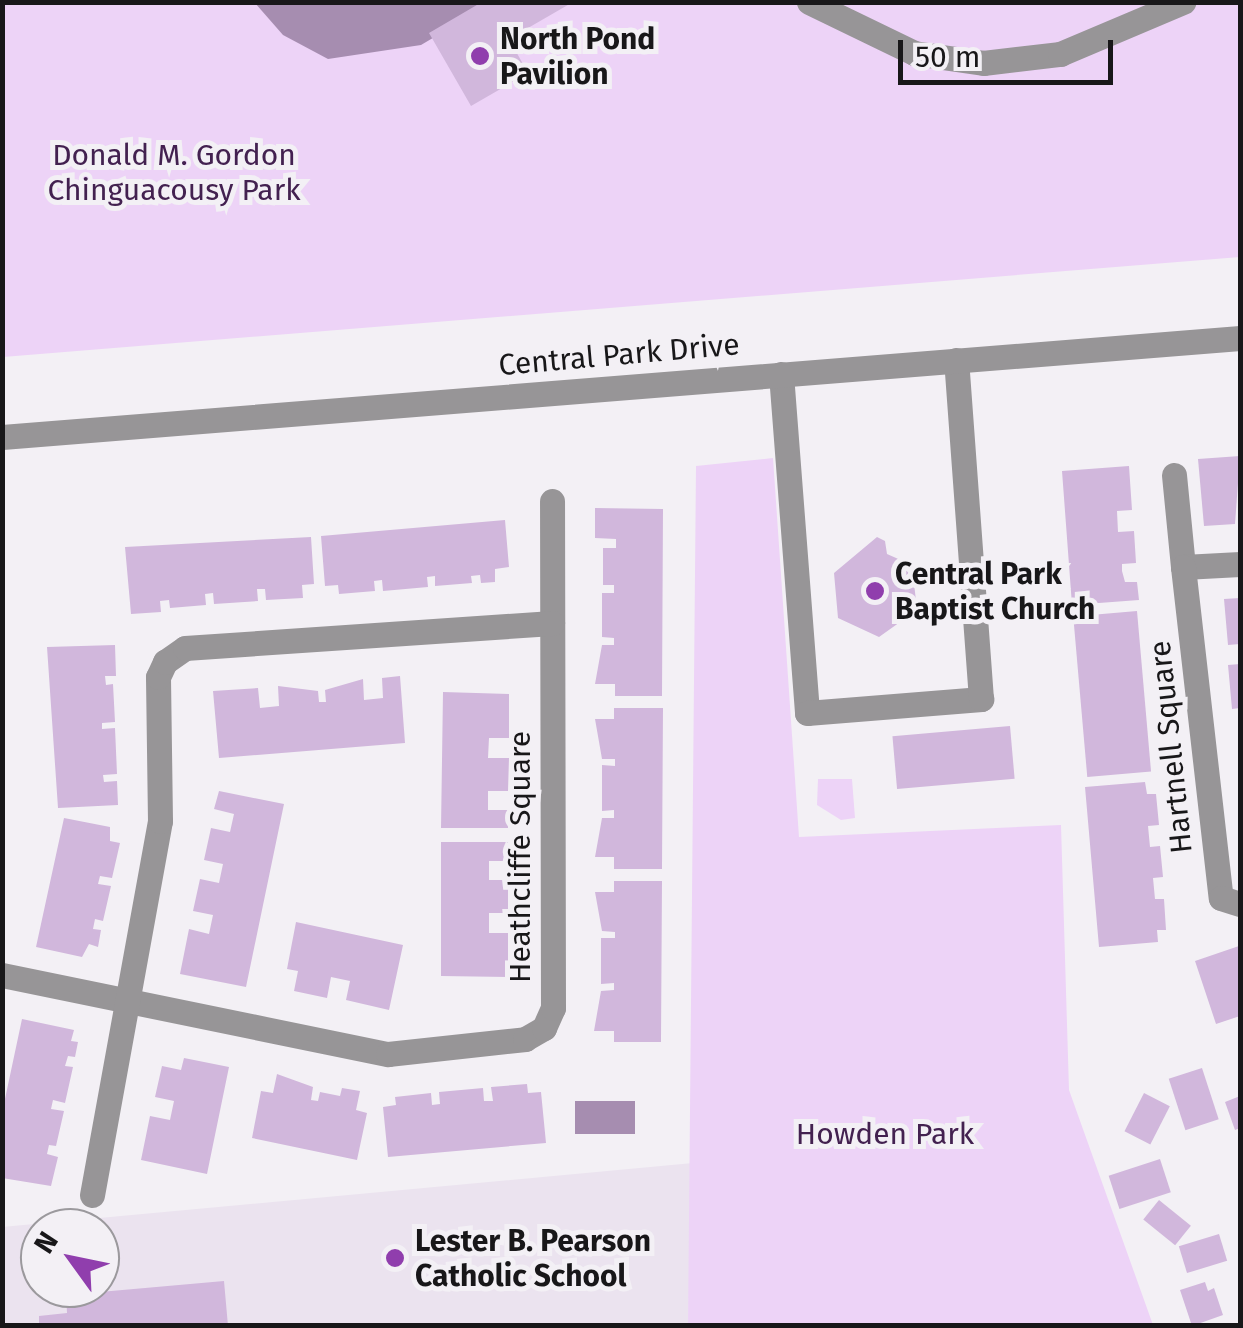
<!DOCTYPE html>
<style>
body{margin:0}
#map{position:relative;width:1243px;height:1328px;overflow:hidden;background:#f3f0f5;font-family:"Fira Sans",sans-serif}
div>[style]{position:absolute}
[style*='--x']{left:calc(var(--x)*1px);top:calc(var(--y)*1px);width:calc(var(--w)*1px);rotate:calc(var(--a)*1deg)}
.built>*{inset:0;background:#ebe3ef}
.green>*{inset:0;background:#edd3f7}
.water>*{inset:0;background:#a68db0;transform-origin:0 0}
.building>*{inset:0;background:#d1b7dc;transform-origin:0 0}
.minor>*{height:25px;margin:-12.5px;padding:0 12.5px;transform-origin:12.5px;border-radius:12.5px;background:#979597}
.dots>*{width:28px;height:28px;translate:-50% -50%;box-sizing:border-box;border:5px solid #f3f0f5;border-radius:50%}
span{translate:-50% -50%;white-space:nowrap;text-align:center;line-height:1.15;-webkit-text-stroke:10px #f3f0f5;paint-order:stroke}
.poi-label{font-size:30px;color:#181719;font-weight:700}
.left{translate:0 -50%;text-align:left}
.park-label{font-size:30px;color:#432150}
.street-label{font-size:30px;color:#181719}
.frame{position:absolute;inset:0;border:5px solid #181719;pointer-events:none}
.north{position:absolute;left:20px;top:1208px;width:100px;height:100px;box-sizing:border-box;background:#f3f0f5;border:2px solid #9b999d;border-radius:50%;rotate:303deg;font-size:28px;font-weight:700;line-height:40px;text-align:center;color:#181719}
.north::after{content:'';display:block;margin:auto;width:35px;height:45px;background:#903ead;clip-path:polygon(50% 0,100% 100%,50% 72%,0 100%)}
.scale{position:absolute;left:898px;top:40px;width:215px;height:45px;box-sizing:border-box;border:5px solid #181719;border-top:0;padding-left:12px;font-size:30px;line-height:35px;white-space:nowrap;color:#181719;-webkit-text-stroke:8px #f3f0f5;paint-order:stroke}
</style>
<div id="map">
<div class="built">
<div style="clip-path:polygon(evenodd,693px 1163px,688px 1325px,3px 1325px,2px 1227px,693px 1163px,40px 1228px,100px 1228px,100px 1288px,40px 1288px,40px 1228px)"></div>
</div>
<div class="green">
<div style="clip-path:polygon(3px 3px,1240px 3px,1240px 257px,3px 357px)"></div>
<div style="clip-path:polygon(773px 458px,799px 837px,1061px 825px,1069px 1090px,1153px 1325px,688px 1325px,696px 466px)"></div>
<div style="clip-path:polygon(818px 779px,852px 779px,855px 818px,841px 820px,817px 805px)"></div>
</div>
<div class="water">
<div style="clip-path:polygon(255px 3px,492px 3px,421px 45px,328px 59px,283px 35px)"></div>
<div style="left:635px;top:1101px;width:33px;height:60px;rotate:90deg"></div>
</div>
<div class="building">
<div style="clip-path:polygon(482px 2px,573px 2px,509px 39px,528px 73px,471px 106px,429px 33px)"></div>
<div style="clip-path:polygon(1240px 456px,1235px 524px,1204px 526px,1198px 459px)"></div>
<div style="clip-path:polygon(1129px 466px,1132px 510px,1117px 511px,1118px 532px,1134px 531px,1136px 563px,1122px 564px,1122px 571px,1125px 582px,1137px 582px,1139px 600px,1072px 605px,1062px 471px)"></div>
<div style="clip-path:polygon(595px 508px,663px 509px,662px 696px,615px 696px,615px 684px,595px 684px,602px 645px,614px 645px,614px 638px,602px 637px,602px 593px,614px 593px,614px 585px,603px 585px,603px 548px,616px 548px,616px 539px,595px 538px)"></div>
<div style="clip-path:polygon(505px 520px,509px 567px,495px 569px,495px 582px,481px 583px,480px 575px,471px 576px,472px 583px,435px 586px,435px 576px,427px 577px,428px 587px,383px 591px,382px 580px,374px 581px,375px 591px,339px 594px,338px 585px,325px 586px,321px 536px)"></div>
<div style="clip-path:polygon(311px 537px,314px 584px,302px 585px,303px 598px,266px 600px,265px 589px,257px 589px,258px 601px,214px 604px,213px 593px,205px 594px,206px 605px,170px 608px,169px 600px,160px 601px,161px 612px,131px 614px,125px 547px)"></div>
<div style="clip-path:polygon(877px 537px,885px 541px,887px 554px,912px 565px,917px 610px,879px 637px,838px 618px,834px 573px)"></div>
<div style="clip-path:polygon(1240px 598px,1240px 644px,1228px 645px,1224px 599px)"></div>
<div style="left:1137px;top:611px;width:161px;height:64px;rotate:85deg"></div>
<div style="clip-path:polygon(115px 645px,116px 676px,105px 676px,106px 685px,113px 684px,115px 722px,102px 723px,102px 729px,115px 728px,117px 774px,103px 775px,104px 782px,117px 781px,118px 805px,58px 808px,47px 647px)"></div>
<div style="clip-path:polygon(1240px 664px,1240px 708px,1232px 709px,1228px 665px)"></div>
<div style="clip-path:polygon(400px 676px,405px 743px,219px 758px,213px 691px,258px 688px,260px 708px,279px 706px,278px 686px,318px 691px,319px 702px,326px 702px,325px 690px,363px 679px,364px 700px,383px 698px,382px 678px)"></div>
<div style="clip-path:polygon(443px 692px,509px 694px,509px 738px,489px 738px,488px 758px,509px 758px,508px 791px,488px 791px,488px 810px,508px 810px,508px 828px,441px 828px)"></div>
<div style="clip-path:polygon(614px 708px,663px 708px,662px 869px,614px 869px,614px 857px,595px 857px,602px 818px,614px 818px,614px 810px,602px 811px,602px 765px,615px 766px,615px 759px,602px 759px,595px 719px,614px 719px)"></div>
<div style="left:1010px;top:726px;width:53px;height:118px;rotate:85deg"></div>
<div style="clip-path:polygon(1145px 782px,1147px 794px,1156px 794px,1159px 825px,1148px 826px,1150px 847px,1160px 846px,1163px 877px,1153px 878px,1155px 899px,1164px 899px,1166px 930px,1157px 930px,1158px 942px,1099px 947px,1085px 787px)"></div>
<div style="clip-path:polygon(219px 791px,284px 804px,246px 987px,180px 974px,189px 929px,209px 934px,213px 915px,193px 911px,200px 879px,219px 883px,223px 864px,204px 860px,211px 828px,230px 832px,234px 814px,214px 809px)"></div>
<div style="clip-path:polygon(64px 818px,110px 827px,110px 841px,120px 843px,112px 878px,100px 876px,98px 884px,111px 886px,103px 921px,95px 919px,93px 929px,101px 930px,98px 947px,89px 944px,82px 957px,36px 947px)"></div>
<div style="clip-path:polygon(441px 842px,508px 842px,508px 861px,489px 861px,489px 880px,508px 880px,508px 913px,489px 913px,489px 933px,508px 933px,508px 977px,441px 976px)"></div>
<div style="clip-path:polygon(614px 881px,662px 881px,661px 1042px,614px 1042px,614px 1031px,594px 1031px,601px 991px,614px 990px,614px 983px,601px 984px,601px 938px,615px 938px,615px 932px,602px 931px,595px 892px,614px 892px)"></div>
<div style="clip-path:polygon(296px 922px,403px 945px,389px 1010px,346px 1000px,350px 981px,331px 977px,327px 998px,294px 991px,298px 971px,287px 969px)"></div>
<div style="clip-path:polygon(1239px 946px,1240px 1016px,1216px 1024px,1195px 961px)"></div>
<div style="clip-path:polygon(22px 1019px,74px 1030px,71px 1041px,78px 1042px,75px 1057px,68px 1056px,65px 1066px,73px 1067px,65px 1103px,53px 1100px,51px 1109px,64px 1111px,56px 1146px,49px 1145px,47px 1154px,58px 1157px,51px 1186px,2px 1178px,2px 1113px)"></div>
<div style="clip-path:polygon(184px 1058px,229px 1067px,207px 1174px,141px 1160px,150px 1116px,170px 1120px,174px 1101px,155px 1097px,162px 1066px,181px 1070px)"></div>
<div style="left:1202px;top:1068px;width:54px;height:35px;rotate:72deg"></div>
<div style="clip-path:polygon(277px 1074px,313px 1087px,311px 1100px,318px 1101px,320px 1092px,340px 1096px,342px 1088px,360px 1091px,356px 1110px,367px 1113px,357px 1160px,252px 1138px,261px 1091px,273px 1093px)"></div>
<div style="clip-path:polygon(527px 1084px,528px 1093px,541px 1092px,546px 1143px,388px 1157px,383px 1107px,396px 1105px,395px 1097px,431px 1093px,432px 1105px,440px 1104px,439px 1092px,483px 1088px,484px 1101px,493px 1101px,491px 1087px)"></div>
<div style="left:1144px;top:1093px;width:29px;height:43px;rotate:27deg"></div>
<div style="clip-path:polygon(1240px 1096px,1240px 1128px,1235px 1130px,1225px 1102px)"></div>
<div style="left:1160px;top:1159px;width:35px;height:54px;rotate:72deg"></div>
<div style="left:1159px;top:1200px;width:41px;height:25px;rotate:39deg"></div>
<div style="left:1219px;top:1234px;width:28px;height:42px;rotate:73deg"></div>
<div style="clip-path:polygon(224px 1281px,228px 1326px,39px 1326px,39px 1316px,67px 1313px,66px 1295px)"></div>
<div style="clip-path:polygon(1205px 1282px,1208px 1291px,1214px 1288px,1223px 1315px,1192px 1326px,1180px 1290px)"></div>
</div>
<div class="minor">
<div style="--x:809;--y:2;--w:117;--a:25.9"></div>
<div style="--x:914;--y:53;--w:70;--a:8.2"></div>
<div style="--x:983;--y:63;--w:78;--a:-6.7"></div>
<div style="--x:1060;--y:54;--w:134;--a:-22.9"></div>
<div style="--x:781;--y:374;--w:340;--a:85.6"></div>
<div style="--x:807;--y:713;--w:175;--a:-4.6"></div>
<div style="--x:981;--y:699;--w:340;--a:-94.2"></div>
<div style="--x:2;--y:437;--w:1242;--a:-4.57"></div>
<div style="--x:1174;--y:475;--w:92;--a:84.4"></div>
<div style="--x:1240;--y:564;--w:57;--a:177"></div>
<div style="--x:1183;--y:567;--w:333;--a:83.5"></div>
<div style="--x:1221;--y:898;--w:20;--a:18"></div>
<div style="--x:2;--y:975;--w:394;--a:11.6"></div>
<div style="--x:388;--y:1054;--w:138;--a:-6.2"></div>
<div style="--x:525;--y:1039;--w:22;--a:-30"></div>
<div style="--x:544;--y:1028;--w:22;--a:-66"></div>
<div style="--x:553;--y:1008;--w:507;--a:-90.11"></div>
<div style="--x:92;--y:1195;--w:380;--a:-79.7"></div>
<div style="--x:160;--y:821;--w:144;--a:-90.8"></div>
<div style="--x:158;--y:677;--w:17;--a:-65"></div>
<div style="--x:165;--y:662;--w:24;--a:-35"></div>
<div style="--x:185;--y:648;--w:368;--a:-3.9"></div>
</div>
<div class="dots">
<div style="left:480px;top:56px;background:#903ead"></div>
<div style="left:875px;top:591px;background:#903ead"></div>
<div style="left:395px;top:1258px;background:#903ead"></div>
</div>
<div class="poi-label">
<span class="left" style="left:500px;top:56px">North Pond<br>Pavilion</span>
<span class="left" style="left:895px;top:591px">Central Park<br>Baptist Church</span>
<span class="left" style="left:415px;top:1258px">Lester B. Pearson<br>Catholic School</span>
</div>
<div class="park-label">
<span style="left:174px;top:172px">Donald M. Gordon<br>Chinguacousy Park</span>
<span style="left:885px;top:1134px">Howden Park</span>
</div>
<div class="street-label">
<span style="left:619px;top:355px;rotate:-5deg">Central Park Drive</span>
<span style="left:1171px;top:747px;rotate:-96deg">Hartnell Square</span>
<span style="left:520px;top:857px;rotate:-90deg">Heathcliffe Square</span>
</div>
<div class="frame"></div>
<div class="north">N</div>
<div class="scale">50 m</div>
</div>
